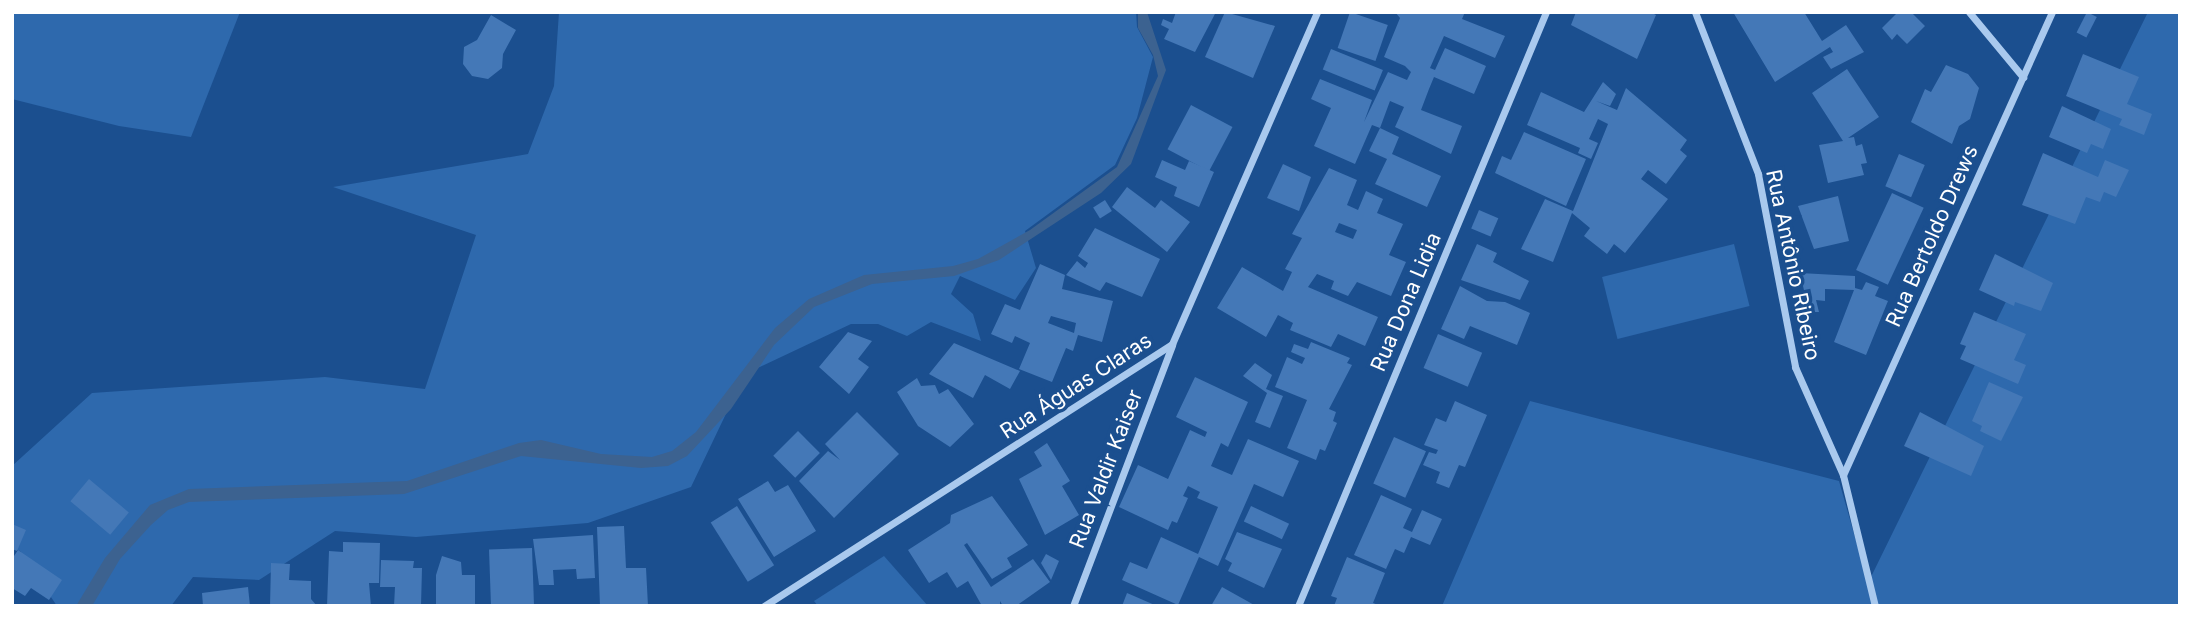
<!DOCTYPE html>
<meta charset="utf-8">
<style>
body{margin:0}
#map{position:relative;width:2192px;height:618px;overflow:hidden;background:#1b4f8f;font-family:Inter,sans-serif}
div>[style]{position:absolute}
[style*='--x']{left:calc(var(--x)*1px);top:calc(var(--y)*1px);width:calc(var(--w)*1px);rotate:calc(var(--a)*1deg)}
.green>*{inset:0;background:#2e69ad;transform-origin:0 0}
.water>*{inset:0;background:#3c6290}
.building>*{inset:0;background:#4478b7;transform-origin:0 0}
.minor>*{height:7px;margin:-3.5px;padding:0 3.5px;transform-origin:3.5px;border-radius:3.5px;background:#a9c9ee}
span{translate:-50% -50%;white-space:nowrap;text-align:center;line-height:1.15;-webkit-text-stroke:7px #1b4f8f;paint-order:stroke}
.street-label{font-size:21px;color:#fff}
.frame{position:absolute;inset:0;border:14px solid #fff;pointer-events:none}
</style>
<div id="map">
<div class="green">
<div style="clip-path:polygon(12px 12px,240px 12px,191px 137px,119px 126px,12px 99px)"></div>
<div style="clip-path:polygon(559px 12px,1136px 12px,1137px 27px,1153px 57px,1137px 118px,1115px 165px,1025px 231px,1036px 268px,1015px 300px,960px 276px,951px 294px,973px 314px,981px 341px,931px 322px,907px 336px,878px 324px,851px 324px,745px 374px,691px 487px,588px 523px,416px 537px,335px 531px,259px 580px,193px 577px,171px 606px,57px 606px,20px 551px,12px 548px,12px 466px,92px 393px,325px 377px,425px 389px,476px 235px,333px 187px,528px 154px,554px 86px)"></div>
<div style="clip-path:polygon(2148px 12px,2180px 12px,2180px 606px,1442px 606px,1530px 401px,1839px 481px,1868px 583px)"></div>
<div style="left:1734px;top:244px;width:64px;height:136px;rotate:76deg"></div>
<div style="clip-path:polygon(884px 556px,928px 606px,818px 606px,814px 601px)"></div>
</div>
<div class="water">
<div style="clip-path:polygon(1138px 12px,1147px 12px,1166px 70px,1131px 164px,1101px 193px,999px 260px,954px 276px,872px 284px,814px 307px,774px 345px,731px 409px,687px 456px,668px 466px,641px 468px,521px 456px,404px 494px,189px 502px,168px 510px,151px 525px,120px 559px,92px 606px,76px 606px,105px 558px,150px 505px,189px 489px,407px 481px,519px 443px,541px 440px,601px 454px,652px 457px,672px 451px,696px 432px,775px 328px,809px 299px,864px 275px,953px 266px,978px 259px,1030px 230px,1117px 167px,1158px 76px,1153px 55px,1138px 28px)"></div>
</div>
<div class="building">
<div style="clip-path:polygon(1176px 12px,1216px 12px,1195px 52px,1164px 39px,1169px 29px,1161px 25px,1163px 19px,1172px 23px)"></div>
<div style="clip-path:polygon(1225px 12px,1275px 26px,1253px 78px,1205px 57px)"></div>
<div style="left:1350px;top:12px;width:40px;height:38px;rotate:19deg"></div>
<div style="clip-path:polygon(1395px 12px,1465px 12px,1462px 19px,1505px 36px,1495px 58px,1444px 36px,1430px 68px,1435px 70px,1445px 48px,1486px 66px,1474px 94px,1434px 77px,1429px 89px,1421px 110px,1462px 126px,1451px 154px,1395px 127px,1404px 107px,1390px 101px,1380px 128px,1372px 125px,1355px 164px,1314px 146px,1331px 108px,1311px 99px,1320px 79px,1372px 100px,1364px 122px,1388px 72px,1407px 80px,1411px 72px,1405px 66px,1384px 57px,1400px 18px)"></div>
<div style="clip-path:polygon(1576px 12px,1650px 12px,1656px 15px,1637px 59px,1571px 25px)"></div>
<div style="clip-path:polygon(1733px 12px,1804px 12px,1822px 41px,1846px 25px,1864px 52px,1831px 69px,1823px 57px,1833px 52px,1830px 47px,1775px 82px)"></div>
<div style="clip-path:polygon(1898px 12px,1911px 12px,1925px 26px,1907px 44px,1897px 34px,1892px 40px,1882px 28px)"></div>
<div style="left:2087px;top:12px;width:11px;height:23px;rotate:27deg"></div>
<div style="clip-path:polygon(491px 15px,516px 30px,503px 54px,502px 68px,488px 79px,472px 76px,463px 64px,464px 47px,477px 40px)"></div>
<div style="left:1331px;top:49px;width:56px;height:22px;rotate:22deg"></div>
<div style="clip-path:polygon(2083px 54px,2139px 77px,2127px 104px,2152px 114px,2144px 135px,2119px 125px,2122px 119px,2066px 96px)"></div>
<div style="clip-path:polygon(1946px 65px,1968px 74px,1979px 88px,1970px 119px,1959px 126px,1952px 144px,1911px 122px,1925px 89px,1931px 92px)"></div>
<div style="clip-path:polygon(1847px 69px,1879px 117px,1848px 138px,1854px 137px,1856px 146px,1862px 144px,1867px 163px,1861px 164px,1864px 175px,1828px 183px,1819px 145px,1843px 141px,1812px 93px)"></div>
<div style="clip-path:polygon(1603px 82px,1616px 94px,1610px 106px,1596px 101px,1617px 110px,1626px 88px,1687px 140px,1680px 150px,1687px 156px,1666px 184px,1648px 170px,1641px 179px,1668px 199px,1625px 253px,1614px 244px,1607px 254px,1584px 236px,1590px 228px,1572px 213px,1553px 262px,1521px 249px,1545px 199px,1573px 211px,1608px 124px,1598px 119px,1589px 139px,1598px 143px,1591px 159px,1578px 153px,1580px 148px,1527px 125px,1541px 92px,1584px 112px)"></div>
<div style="left:1191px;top:105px;width:47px;height:50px;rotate:28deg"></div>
<div style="clip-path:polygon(2062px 106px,2111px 129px,2103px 149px,2091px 144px,2087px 153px,2049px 137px)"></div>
<div style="clip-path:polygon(1380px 128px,1399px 137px,1392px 154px,1441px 176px,1427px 207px,1375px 184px,1387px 159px,1369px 151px)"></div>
<div style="clip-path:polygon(1524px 132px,1586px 159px,1566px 206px,1495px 173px,1502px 156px,1511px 160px)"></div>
<div style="clip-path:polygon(2043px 153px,2098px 177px,2105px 160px,2129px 170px,2116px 197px,2104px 192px,2100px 202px,2086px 197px,2075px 224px,2022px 205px)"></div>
<div style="left:1899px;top:154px;width:28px;height:35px;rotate:23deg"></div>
<div style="clip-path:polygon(1162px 160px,1185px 170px,1189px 161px,1214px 172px,1199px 207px,1174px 196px,1177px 187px,1155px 177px)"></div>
<div style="clip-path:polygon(1283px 164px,1311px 177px,1299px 211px,1267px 198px)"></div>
<div style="clip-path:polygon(evenodd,1329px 168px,1357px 180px,1347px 205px,1358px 210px,1366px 191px,1383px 199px,1377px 213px,1403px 224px,1389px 255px,1406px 262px,1391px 296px,1357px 282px,1348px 296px,1331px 289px,1334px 281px,1317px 274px,1308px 287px,1378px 317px,1365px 346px,1338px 334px,1331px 347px,1290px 330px,1293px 323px,1278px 315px,1266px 337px,1217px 308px,1242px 267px,1283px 291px,1292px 272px,1285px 269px,1302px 238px,1292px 234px,1329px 168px,1339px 223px,1357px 230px,1353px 239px,1335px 232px,1339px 223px)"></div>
<div style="clip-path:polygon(1127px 187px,1155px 208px,1161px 200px,1190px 222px,1167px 252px,1112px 207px)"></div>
<div style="left:1892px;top:193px;width:35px;height:85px;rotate:25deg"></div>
<div style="clip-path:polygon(1838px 196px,1849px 241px,1814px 249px,1798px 206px)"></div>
<div style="left:1105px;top:200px;width:13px;height:14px;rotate:58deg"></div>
<div style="left:1479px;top:210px;width:21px;height:20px;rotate:23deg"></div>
<div style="clip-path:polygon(1095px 228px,1160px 259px,1142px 297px,1106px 282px,1100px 291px,1066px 275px,1077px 261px,1085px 268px,1088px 263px,1078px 256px)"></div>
<div style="clip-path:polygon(1477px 244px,1497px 253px,1493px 262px,1529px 281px,1520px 300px,1461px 280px)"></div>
<div style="clip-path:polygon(1995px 254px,2053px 283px,2041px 311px,2015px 302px,2014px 306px,1979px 290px)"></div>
<div style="clip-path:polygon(evenodd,1040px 264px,1065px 275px,1062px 289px,1113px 301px,1102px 342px,1078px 335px,1073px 351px,1066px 348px,1052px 382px,1019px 369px,1030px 343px,1015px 336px,1012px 343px,991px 334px,1005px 304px,1020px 310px,1040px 264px,1051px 316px,1076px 323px,1074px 333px,1048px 323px,1051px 316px)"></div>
<div style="clip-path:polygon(1800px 273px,1855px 276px,1855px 288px,1862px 290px,1866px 282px,1879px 287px,1875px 296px,1888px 301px,1866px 355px,1834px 342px,1854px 290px,1825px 289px,1825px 301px,1816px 300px,1819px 312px,1809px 312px)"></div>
<div style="clip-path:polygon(1460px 286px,1487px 301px,1505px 302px,1530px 313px,1517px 345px,1470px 326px,1464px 339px,1441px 329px)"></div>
<div style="clip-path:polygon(1974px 312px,2026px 334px,2014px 360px,2026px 365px,2018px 384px,1960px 359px,1966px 346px,1960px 344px)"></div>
<div style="clip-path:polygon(848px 332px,872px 341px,858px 359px,869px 367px,849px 394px,819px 367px)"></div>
<div style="left:1438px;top:334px;width:48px;height:37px;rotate:23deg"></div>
<div style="clip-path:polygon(1311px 342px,1350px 358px,1347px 363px,1352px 365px,1329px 409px,1336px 412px,1333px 421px,1337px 423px,1325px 451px,1320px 449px,1316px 460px,1287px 448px,1307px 400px,1275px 387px,1287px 357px,1302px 364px,1305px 358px,1291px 352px,1294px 344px,1308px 349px)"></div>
<div style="clip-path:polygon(954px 343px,1020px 371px,1010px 389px,985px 375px,973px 398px,929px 374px)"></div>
<div style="clip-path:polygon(1255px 363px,1272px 375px,1266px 389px,1283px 396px,1270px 428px,1255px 422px,1267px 393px,1243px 376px)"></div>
<div style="clip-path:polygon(1195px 377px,1248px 402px,1228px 447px,1221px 443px,1211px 466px,1232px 475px,1248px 439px,1299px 461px,1283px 497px,1254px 484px,1218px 566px,1199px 557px,1178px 605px,1122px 580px,1130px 562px,1147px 569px,1161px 537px,1198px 554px,1218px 507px,1197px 498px,1200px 492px,1188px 486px,1183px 496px,1188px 498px,1177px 523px,1172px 521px,1168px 530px,1119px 507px,1138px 465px,1168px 479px,1190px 430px,1205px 437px,1207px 432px,1176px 417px)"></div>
<div style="clip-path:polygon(917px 378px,921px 386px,935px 385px,939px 394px,948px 389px,974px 424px,950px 447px,918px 426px,897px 392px)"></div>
<div style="clip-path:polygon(1989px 382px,2023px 397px,2001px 441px,1980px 431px,1982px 426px,1972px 421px)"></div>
<div style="clip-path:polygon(1455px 401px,1487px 415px,1465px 467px,1459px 465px,1449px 488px,1436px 483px,1440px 472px,1423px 465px,1429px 452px,1436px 454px,1438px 450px,1424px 445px,1436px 418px,1446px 422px)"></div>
<div style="clip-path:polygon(857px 412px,899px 454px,834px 518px,799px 481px,828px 451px,840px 460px,825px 444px)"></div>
<div style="clip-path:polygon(1920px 412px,1984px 446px,1971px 476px,1904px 446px)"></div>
<div style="left:798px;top:431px;width:31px;height:35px;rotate:45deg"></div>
<div style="left:1394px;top:437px;width:35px;height:51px;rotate:24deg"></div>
<div style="clip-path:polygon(1047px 443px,1070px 481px,1062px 486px,1079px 515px,1045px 535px,1019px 479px,1042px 466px,1034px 452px)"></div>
<div style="left:89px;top:479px;width:52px;height:29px;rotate:40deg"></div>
<div style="clip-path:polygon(768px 481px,775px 492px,788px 485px,816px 531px,774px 557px,738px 499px)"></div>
<div style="clip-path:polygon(1381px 495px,1412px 509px,1403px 528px,1412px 532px,1422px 510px,1442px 519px,1430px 545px,1411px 537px,1404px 553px,1395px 549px,1386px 569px,1354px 555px)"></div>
<div style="clip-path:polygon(992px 496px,1028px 545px,1007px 558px,1012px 567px,992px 579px,967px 543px,964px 545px,991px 587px,1033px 559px,1050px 582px,1016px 606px,1003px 606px,1000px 601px,1000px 606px,982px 606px,968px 581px,957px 588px,947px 572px,929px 583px,908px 550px,950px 523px,951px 515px)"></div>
<div style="left:737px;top:506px;width:70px;height:31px;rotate:58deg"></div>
<div style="left:1251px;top:506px;width:42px;height:17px;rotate:25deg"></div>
<div style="clip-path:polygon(12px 524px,26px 530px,17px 551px,12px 549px)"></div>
<div style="clip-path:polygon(624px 526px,626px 568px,646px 568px,648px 606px,600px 606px,597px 527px)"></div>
<div style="clip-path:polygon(1237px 532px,1282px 549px,1264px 588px,1228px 571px,1232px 563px,1225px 559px)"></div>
<div style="clip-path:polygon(593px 535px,595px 578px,577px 579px,576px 569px,553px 570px,554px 585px,539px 585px,533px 539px)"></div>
<div style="clip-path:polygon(343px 542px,380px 543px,379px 583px,369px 583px,371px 606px,327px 606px,329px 551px,343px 552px)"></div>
<div style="left:532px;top:548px;width:57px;height:43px;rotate:88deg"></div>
<div style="clip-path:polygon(18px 550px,62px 580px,49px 600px,31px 588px,25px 596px,12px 588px,12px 559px)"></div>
<div style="clip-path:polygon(1046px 554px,1059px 561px,1051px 580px,1041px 563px)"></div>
<div style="clip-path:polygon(442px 556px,461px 562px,462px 575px,475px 575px,475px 606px,436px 606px,436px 575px)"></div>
<div style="clip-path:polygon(1347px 557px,1385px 573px,1373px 603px,1381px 606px,1334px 606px,1337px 598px,1331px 596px)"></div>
<div style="clip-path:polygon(381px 560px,414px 561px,413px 568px,422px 568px,421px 606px,394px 606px,395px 587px,380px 587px)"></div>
<div style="clip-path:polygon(271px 563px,290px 564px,289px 580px,311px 581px,311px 599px,317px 606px,270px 606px)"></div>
<div style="clip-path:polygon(248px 587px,250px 606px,203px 606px,202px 593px)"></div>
<div style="clip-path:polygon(1222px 587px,1256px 606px,1211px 606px)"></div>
<div style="clip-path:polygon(1127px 593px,1157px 606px,1122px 606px)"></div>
</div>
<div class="minor">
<div style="--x:1695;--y:12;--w:174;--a:68.7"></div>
<div style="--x:1758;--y:174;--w:197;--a:79.1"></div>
<div style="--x:1795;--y:367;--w:118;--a:66"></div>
<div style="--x:1843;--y:475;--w:135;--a:76.3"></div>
<div style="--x:1969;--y:12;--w:85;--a:50.3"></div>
<div style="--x:1843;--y:475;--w:508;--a:-65.71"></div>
<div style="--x:764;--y:606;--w:485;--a:-32.7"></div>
<div style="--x:1172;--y:344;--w:362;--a:-66.4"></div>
<div style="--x:1073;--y:606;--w:279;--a:-69.2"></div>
<div style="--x:1298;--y:606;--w:644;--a:-67.34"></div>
</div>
<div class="street-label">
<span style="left:1932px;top:236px;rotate:-66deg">Rua Bertoldo Drews</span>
<span style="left:1793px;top:265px;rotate:78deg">Rua Antônio Ribeiro</span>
<span style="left:1406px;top:302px;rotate:-67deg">Rua Dona Lidia</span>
<span style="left:1076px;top:386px;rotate:-33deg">Rua Águas Claras</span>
<span style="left:1106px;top:469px;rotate:-69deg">Rua Valdir Kaiser</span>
</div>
<div class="frame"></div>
</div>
